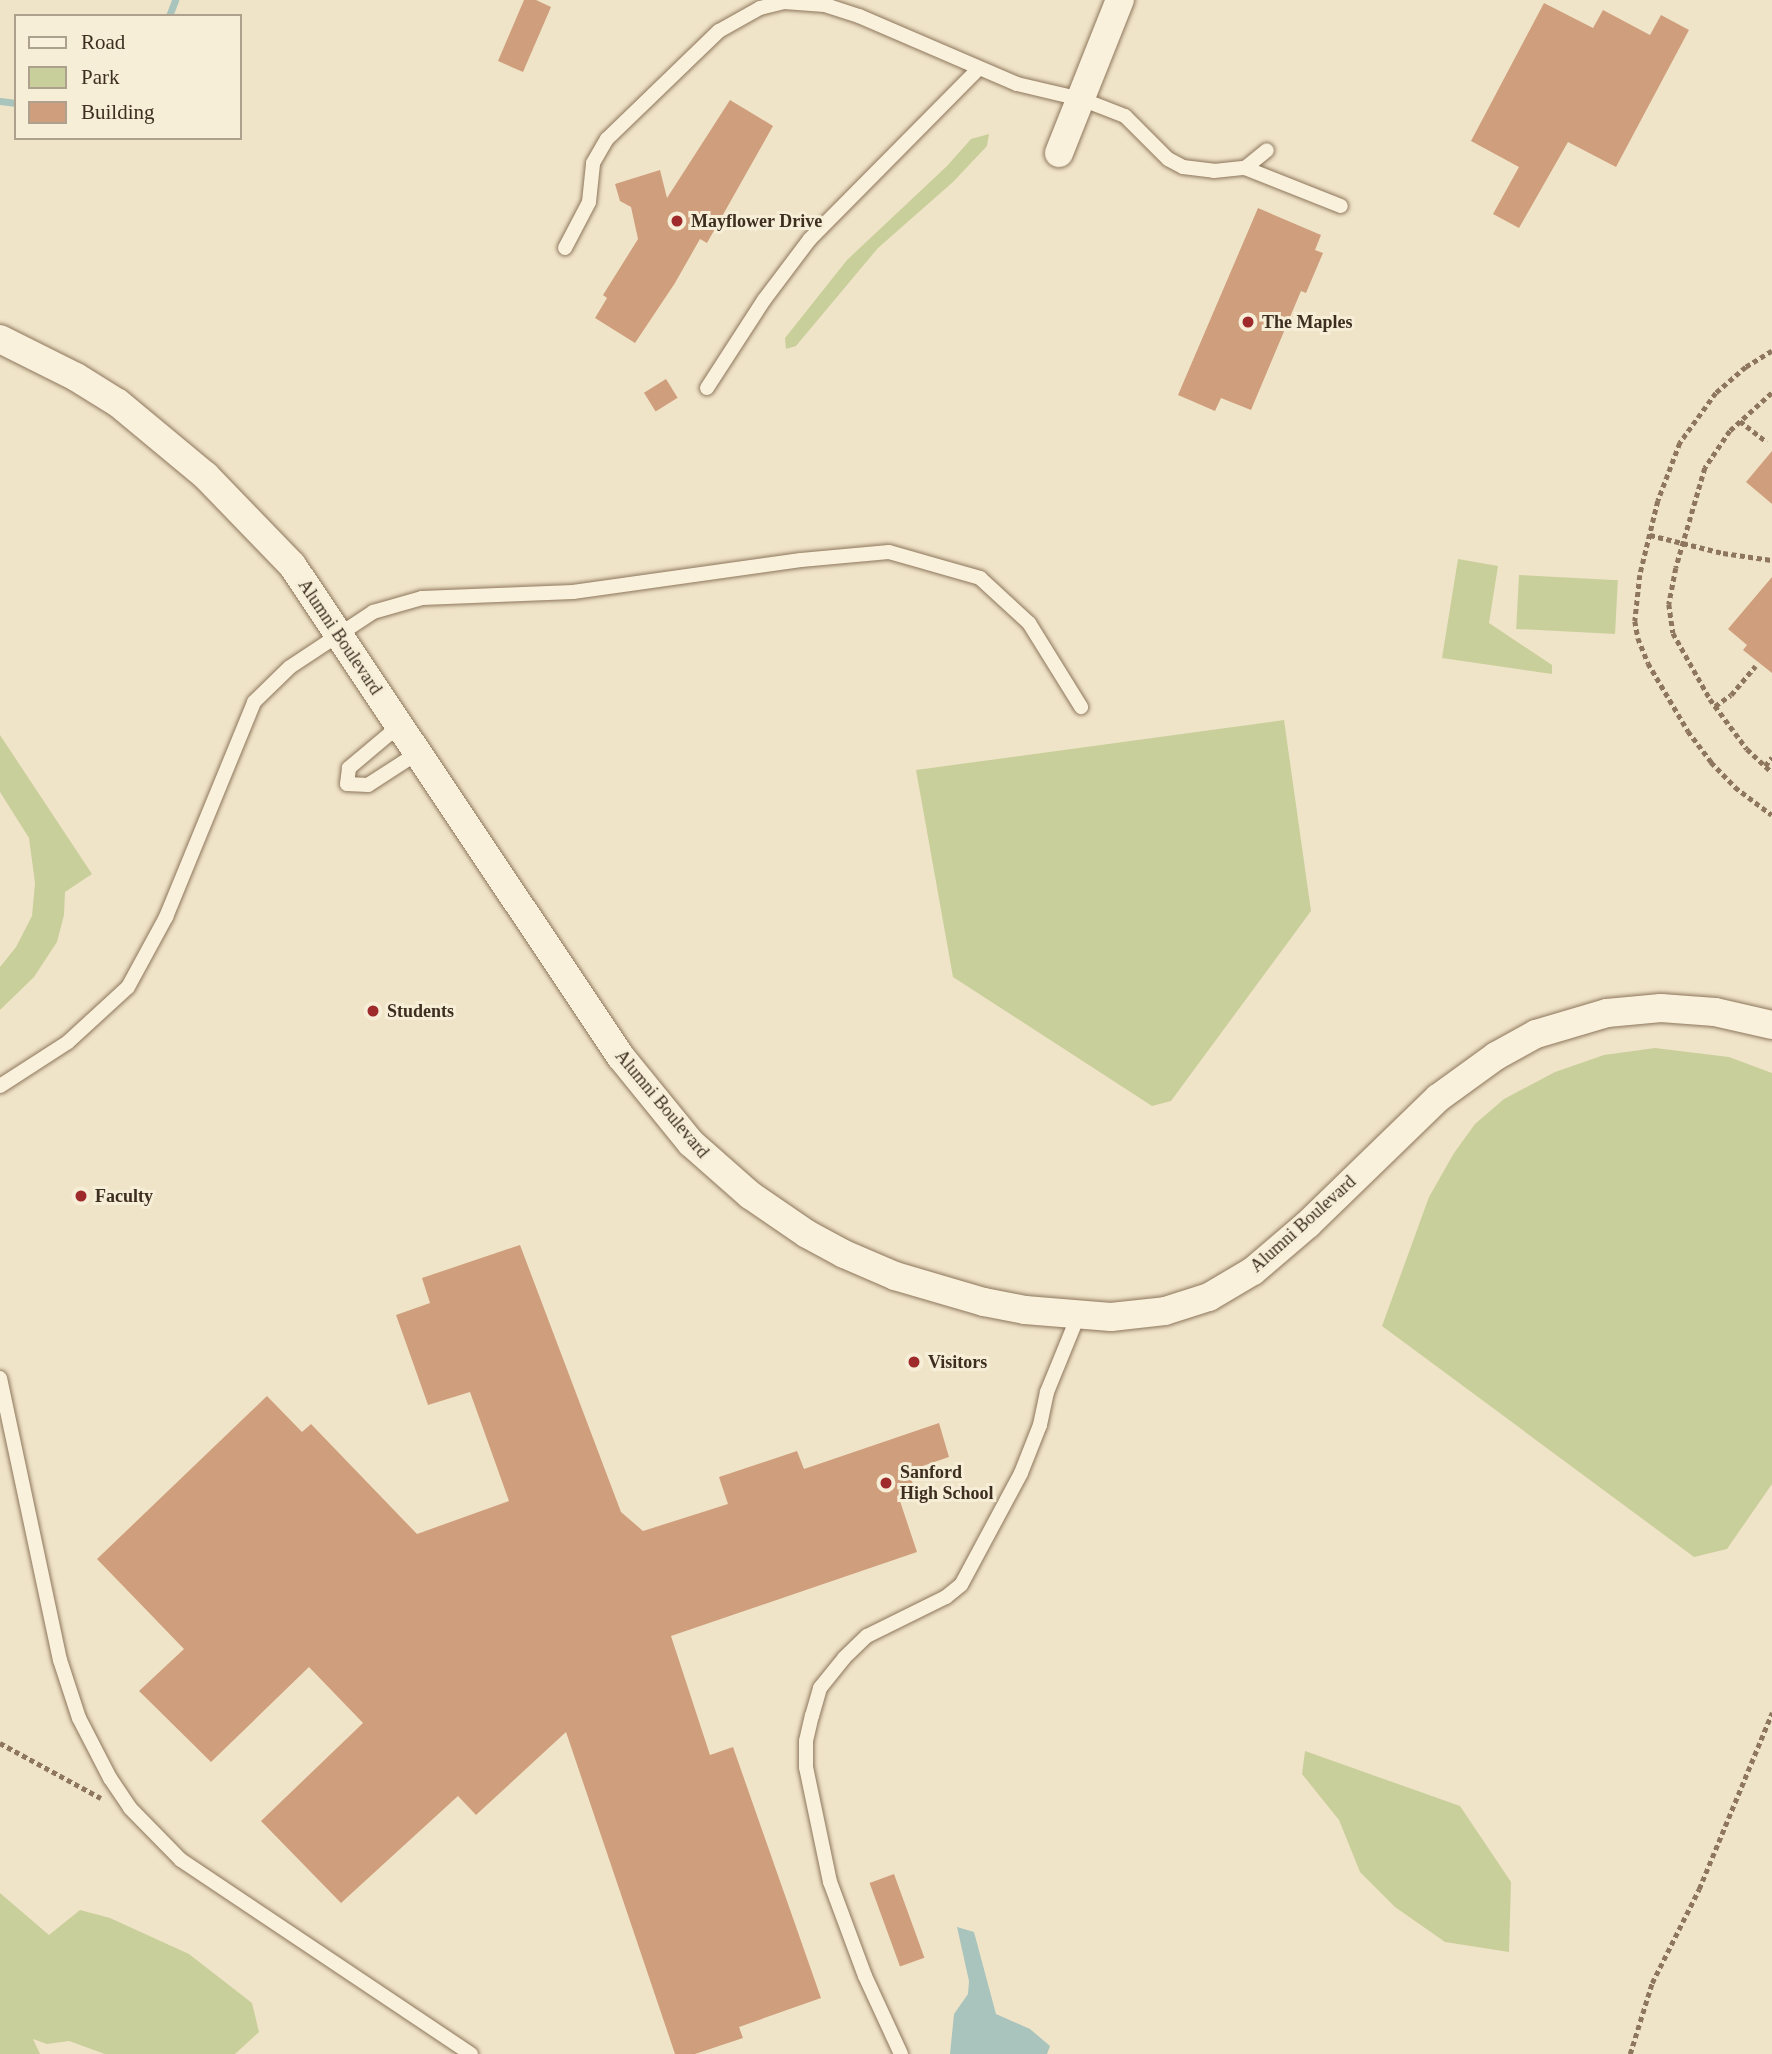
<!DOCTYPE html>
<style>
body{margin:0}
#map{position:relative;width:1772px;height:2054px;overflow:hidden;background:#f0e4c8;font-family:Georgia,serif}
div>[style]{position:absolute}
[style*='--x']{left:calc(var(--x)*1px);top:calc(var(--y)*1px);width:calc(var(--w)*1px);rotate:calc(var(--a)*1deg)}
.green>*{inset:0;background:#c9cf9b;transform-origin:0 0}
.water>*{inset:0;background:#a9c4bc}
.stream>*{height:7px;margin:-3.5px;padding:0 3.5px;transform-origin:3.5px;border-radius:3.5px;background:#a9c4bc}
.building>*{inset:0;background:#cf9f7d;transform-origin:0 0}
.path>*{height:4.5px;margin-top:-2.25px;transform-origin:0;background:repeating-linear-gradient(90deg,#8d765c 0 5px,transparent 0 8.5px)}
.roads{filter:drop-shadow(0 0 2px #8d765c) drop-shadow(0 0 2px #8d765c)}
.service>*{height:14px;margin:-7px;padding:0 7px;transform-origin:7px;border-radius:7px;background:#faf1dc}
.minor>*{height:28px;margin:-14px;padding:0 14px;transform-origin:14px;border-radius:14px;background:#faf1dc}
.dots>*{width:19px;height:19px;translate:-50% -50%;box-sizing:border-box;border:4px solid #f7eed8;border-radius:50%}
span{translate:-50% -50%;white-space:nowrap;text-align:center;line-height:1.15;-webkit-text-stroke:6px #f7eed8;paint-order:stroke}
.poi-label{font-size:18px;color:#3d2e20;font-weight:700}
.left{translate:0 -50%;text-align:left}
.street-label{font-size:18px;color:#3d2e20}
.legend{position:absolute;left:14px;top:14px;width:228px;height:126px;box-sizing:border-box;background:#f7eed8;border:2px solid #ada18e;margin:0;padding:9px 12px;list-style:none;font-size:21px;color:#3d2e20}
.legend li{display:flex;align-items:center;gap:14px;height:35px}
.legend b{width:35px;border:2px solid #ada18e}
</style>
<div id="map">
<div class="green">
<div style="clip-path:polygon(989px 134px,987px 146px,953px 182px,878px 248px,796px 346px,786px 349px,785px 338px,847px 260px,947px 166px,971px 139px)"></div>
<div style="clip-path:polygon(1458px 559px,1498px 566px,1489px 623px,1552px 665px,1552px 674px,1442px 658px)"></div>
<div style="left:1519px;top:575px;width:99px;height:54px;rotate:3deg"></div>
<div style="clip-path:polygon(1284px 720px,1311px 911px,1171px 1101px,1152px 1106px,953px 977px,916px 770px)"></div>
<div style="clip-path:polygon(0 735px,92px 874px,65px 892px,64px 915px,57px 942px,34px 977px,0 1010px,0 967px,16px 947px,32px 916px,35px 883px,29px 838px,0 792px)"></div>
<div style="clip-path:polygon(1655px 1048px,1729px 1057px,1772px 1073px,1772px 1484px,1727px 1549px,1694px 1557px,1382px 1326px,1429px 1197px,1454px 1153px,1475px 1124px,1504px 1099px,1555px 1072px,1604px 1055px)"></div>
<div style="clip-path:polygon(1305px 1751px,1460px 1806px,1511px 1882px,1509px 1952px,1445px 1942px,1395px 1907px,1360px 1872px,1339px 1820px,1302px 1774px)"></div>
<div style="clip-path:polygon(0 1893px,49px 1935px,80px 1910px,110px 1918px,189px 1954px,252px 2003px,259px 2032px,235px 2054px,105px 2054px,69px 2041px,47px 2044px,33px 2039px,40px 2054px,0 2054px)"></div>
</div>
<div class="water">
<div style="clip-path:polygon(957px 1927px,974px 1932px,996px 2014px,1030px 2029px,1050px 2046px,1047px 2054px,950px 2054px,954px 2014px,968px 1994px,969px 1981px)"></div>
</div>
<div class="stream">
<div style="--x:169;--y:16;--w:17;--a:-69"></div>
<div style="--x:0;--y:101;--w:16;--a:7"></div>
</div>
<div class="building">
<div style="clip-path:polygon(524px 0,536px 0,551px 7px,523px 72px,498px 61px)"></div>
<div style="clip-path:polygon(1544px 3px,1593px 28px,1603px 10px,1650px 35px,1661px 15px,1689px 30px,1616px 167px,1568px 142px,1519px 228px,1493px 214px,1519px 167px,1471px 141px)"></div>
<div style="clip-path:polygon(730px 100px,773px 126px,707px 243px,700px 239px,675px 283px,635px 343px,595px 318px,607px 298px,603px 295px,638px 239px,631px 207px,620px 201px,615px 184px,660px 170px,667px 198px)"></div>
<div style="clip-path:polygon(1258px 208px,1321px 235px,1315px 250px,1323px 253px,1306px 293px,1301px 291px,1251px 410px,1221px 398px,1215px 411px,1178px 395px)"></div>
<div style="left:666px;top:379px;width:22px;height:26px;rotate:58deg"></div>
<div style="clip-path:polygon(1772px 451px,1772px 504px,1746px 482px)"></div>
<div style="clip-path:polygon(1772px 577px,1772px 673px,1743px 650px,1747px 645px,1728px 629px)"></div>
<div style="clip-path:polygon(520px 1245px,621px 1512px,643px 1531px,728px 1504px,719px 1477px,797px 1451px,804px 1469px,939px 1423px,949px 1457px,908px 1471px,915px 1489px,898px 1495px,917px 1552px,671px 1636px,710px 1755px,733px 1747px,821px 1998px,739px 2027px,743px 2038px,695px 2054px,675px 2054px,566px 1732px,476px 1815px,458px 1796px,341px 1903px,261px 1821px,363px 1723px,309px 1667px,211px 1762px,139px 1691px,184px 1649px,97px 1559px,267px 1396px,302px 1432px,311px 1424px,417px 1534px,509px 1501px,470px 1392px,428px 1405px,396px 1315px,430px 1303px,422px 1278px)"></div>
<div style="left:894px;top:1874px;width:89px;height:26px;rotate:70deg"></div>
</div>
<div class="path">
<div style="--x:1772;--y:351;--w:31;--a:148"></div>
<div style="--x:1746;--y:367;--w:40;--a:139"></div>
<div style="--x:1716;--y:393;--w:62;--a:125.8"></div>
<div style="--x:1680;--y:443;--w:62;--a:110.8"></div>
<div style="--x:1658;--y:501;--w:76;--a:103.7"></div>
<div style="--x:1640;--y:575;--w:46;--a:96.2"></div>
<div style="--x:1635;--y:621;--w:17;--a:80"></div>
<div style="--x:1638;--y:638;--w:27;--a:68"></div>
<div style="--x:1648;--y:663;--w:79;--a:59.5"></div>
<div style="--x:1688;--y:731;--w:39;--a:53"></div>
<div style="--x:1711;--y:762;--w:35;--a:46"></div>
<div style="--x:1735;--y:787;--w:46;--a:37.1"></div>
<div style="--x:1772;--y:393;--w:57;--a:137.9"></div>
<div style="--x:1730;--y:431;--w:45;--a:124"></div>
<div style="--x:1705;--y:468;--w:104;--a:106.2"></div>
<div style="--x:1676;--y:568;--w:37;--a:101"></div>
<div style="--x:1669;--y:604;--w:29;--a:82"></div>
<div style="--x:1673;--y:633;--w:76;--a:60.7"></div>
<div style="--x:1710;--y:699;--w:62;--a:53.5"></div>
<div style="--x:1747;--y:749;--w:34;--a:43"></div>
<div style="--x:1740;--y:421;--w:34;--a:38"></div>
<div style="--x:1650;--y:535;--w:75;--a:13.9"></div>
<div style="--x:1723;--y:553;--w:49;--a:8.1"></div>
<div style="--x:1715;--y:706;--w:19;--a:-35"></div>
<div style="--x:1731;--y:695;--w:38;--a:-50"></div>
<div style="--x:1765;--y:766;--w:11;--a:-52"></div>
<div style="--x:0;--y:1743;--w:115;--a:28.6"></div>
<div style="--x:1630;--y:2054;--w:74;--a:-72.8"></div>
<div style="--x:1652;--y:1983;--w:105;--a:-63.4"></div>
<div style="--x:1699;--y:1889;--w:191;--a:-67.5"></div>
</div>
<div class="roads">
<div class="service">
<div style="--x:1245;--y:168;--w:28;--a:-39"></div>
<div style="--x:565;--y:248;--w:52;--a:-62.4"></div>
<div style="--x:589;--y:202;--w:39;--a:-84"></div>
<div style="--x:593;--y:163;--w:28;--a:-60"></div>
<div style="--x:607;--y:139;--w:156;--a:-44"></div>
<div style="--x:719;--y:31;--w:47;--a:-29.3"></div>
<div style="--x:760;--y:8;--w:25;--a:-14"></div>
<div style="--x:784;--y:2;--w:41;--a:4.2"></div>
<div style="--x:825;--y:5;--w:36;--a:18"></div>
<div style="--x:859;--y:16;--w:172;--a:23.3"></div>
<div style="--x:1017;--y:84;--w:66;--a:13.2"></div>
<div style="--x:1081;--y:99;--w:47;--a:21.1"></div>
<div style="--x:1125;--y:116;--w:61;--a:45"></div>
<div style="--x:1168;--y:159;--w:17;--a:28"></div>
<div style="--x:1183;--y:167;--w:31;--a:7"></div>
<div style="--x:1214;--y:171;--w:31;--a:-6"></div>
<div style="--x:1245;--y:168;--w:103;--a:21.6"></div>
<div style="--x:707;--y:388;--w:105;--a:-57.1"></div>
<div style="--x:764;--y:300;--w:76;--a:-53"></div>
<div style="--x:810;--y:239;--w:238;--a:-45.3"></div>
<div style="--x:400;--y:725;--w:67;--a:139.9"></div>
<div style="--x:349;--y:768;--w:16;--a:97"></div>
<div style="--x:347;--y:784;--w:21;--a:3"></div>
<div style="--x:368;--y:785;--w:61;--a:-32.9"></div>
<div style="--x:0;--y:1086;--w:81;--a:-32.9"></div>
<div style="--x:68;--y:1042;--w:81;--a:-42.5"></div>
<div style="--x:128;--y:987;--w:80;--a:-61.5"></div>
<div style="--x:166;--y:917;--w:232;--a:-67.7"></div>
<div style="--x:254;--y:702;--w:50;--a:-44.2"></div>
<div style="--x:290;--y:667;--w:100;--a:-33.5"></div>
<div style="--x:373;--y:612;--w:51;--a:-15.9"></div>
<div style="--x:422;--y:598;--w:151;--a:-2.3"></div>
<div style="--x:573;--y:592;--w:230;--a:-8"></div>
<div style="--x:801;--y:560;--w:88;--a:-5.2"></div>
<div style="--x:889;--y:552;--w:95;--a:15.9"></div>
<div style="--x:980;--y:578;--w:67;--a:42.6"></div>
<div style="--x:1029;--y:623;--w:99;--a:58.2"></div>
<div style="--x:0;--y:1378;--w:288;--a:78"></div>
<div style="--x:60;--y:1660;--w:61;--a:71.9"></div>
<div style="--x:79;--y:1718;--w:68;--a:62.7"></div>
<div style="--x:110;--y:1778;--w:36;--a:56"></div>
<div style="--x:130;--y:1808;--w:73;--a:45.6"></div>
<div style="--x:181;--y:1860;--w:349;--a:33.8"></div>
<div style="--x:901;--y:2054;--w:86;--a:-114.8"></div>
<div style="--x:865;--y:1976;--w:100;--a:-110.4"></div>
<div style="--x:830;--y:1882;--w:117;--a:-101.8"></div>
<div style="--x:806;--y:1767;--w:26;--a:-90"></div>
<div style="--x:806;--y:1741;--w:26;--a:-77"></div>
<div style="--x:812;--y:1716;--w:29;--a:-74"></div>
<div style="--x:820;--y:1688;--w:38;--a:-51"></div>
<div style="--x:844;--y:1658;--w:32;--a:-44"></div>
<div style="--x:867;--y:1636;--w:88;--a:-26.3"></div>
<div style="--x:946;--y:1597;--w:19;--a:-39"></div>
<div style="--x:961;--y:1585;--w:127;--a:-61.8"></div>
<div style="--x:1021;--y:1473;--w:52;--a:-68.4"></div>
<div style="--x:1040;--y:1425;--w:34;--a:-78"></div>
<div style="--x:1047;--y:1392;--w:82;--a:-67.8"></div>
</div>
<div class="minor">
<div style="--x:1059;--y:153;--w:165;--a:-68.3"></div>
<div style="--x:0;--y:339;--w:85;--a:26.6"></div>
<div style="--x:76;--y:377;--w:49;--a:31.8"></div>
<div style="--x:118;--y:403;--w:114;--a:39.7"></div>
<div style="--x:206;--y:476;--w:124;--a:46"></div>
<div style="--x:292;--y:565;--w:592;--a:56.23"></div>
<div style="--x:621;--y:1057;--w:111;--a:50.9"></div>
<div style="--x:691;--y:1143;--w:79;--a:41.4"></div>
<div style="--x:750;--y:1195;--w:69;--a:34.4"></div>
<div style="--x:807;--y:1234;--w:42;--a:28.4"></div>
<div style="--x:844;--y:1254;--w:56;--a:23.3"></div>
<div style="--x:895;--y:1276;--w:93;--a:16.3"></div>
<div style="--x:984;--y:1302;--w:42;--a:11"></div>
<div style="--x:1025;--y:1310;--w:86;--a:4.7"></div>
<div style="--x:1111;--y:1317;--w:54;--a:-6.3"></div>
<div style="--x:1165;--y:1311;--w:46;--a:-17.7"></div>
<div style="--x:1209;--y:1297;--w:51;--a:-30.6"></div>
<div style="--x:1253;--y:1271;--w:72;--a:-40.5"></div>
<div style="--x:1308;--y:1224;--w:181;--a:-44.1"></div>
<div style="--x:1438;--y:1098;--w:72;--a:-35.9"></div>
<div style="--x:1496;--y:1056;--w:46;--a:-28.8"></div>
<div style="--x:1536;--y:1034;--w:74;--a:-16.5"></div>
<div style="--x:1607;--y:1013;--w:54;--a:-5.3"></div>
<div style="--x:1661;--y:1008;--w:54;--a:4.2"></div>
<div style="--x:1715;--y:1012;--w:58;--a:12.8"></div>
</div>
</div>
<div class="dots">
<div style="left:677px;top:221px;background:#9e2a2b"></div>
<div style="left:1248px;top:322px;background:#9e2a2b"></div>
<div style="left:373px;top:1011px;background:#9e2a2b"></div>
<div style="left:81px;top:1196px;background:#9e2a2b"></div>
<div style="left:914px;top:1362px;background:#9e2a2b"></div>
<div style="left:886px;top:1483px;background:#9e2a2b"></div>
</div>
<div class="poi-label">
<span class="left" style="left:691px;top:221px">Mayflower Drive</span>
<span class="left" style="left:1262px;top:322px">The Maples</span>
<span class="left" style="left:387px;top:1011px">Students</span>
<span class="left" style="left:95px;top:1196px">Faculty</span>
<span class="left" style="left:928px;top:1362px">Visitors</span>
<span class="left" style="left:900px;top:1483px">Sanford<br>High School</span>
</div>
<div class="street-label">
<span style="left:340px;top:637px;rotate:56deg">Alumni Boulevard</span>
<span style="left:662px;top:1104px;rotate:50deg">Alumni Boulevard</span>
<span style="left:1303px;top:1224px;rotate:-42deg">Alumni Boulevard</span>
</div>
<ul class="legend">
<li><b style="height:9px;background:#faf1dc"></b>Road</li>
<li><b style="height:19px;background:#c9cf9b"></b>Park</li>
<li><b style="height:19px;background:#cf9f7d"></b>Building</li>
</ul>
</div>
